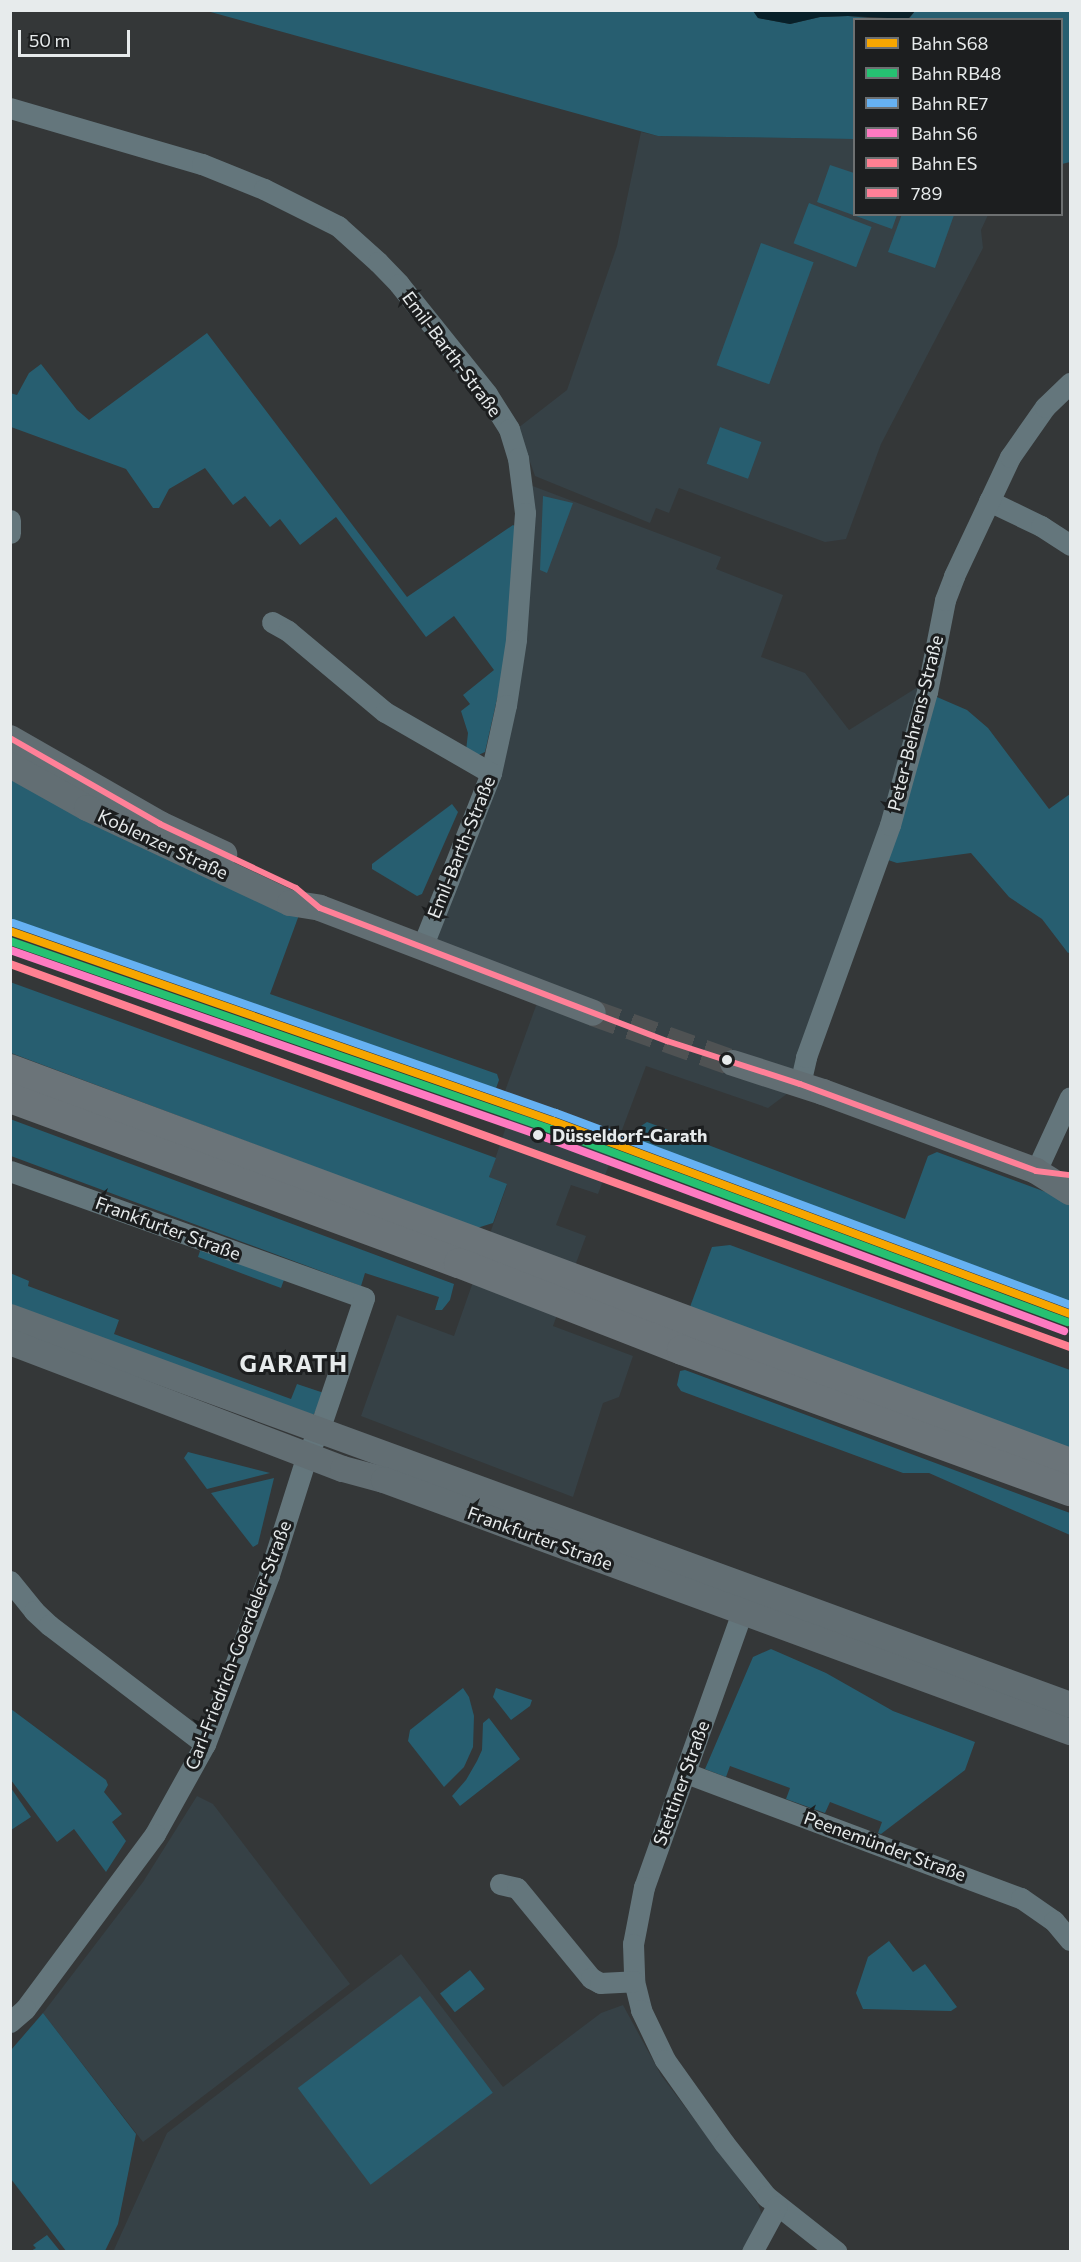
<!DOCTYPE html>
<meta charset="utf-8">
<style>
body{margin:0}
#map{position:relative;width:1081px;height:2262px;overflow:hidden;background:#343738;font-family:Commissioner,sans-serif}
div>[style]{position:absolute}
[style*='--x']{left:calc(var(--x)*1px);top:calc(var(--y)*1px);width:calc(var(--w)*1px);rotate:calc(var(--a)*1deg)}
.built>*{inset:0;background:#364146}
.green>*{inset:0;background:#275e70;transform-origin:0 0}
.water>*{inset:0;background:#082029}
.major-tunnel>*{height:26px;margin-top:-13px;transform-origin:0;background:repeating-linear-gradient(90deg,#4f5253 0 26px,transparent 0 39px)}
.minor>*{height:21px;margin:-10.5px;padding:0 10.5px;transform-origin:10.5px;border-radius:10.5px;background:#64767c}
.major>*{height:26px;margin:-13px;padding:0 13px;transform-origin:13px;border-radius:13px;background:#626e73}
.highway>*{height:30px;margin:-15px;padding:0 15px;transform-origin:15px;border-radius:15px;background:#6b7479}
.bus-1>*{height:6px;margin:-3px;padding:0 3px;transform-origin:3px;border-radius:3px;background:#ff8098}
.rail-1>*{height:8px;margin:-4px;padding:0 4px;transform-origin:4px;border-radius:4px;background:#f7a600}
.rail-2>*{height:8px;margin:-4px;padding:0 4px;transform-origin:4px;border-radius:4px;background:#26c172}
.rail-3>*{height:8px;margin:-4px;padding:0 4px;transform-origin:4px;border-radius:4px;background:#66b1f2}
.rail-4>*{height:8px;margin:-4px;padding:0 4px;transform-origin:4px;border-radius:4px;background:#fe7ac1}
.rail-5>*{height:8px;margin:-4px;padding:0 4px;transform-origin:4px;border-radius:4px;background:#ff8092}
.dots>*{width:16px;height:16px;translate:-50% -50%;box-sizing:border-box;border:3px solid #1c1e1f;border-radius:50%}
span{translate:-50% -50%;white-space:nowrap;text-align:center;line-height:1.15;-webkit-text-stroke:6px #1c1e1f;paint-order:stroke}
.street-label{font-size:18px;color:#e7ebec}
.stop-label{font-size:18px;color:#e7ebec;font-weight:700}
.left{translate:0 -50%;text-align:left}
.district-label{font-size:24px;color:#e7ebec;font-weight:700;letter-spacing:1.5px}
.frame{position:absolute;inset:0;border:12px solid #e7ebec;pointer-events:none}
.legend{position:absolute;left:853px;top:18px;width:210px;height:198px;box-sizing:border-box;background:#1c1e1f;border:2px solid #6d7071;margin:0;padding:8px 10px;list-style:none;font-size:18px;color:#e7ebec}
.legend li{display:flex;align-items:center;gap:12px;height:30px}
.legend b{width:30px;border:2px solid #6d7071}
.scale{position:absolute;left:18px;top:30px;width:112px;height:27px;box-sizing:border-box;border:3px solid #e7ebec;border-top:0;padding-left:8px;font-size:18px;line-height:21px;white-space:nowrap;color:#e7ebec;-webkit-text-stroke:4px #1c1e1f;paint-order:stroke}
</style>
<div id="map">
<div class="built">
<div style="clip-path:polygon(641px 132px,658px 136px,854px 139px,854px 214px,988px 215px,981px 230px,983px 248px,881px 444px,846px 539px,825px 542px,679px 488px,669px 513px,656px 508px,650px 523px,535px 476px,518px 428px,567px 390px,617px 246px)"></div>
<div style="clip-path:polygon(522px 482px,721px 557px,716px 569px,783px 595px,761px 657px,805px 673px,849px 730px,921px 685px,927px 692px,800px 1084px,768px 1108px,646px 1066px,598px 1194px,571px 1185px,556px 1225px,586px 1236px,553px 1326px,633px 1356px,619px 1397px,603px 1403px,573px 1497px,361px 1416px,397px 1315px,454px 1336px,507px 1185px,489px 1177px,513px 1106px,501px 1102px,541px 992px,422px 947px,491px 773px)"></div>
<div style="clip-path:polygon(197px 1796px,213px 1804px,350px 1984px,143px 2142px,43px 2013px,143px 1882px)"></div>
<div style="clip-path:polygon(401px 1954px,503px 2087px,601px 2013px,623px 2005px,661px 2075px,758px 2204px,763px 2217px,741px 2251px,113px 2252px,167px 2133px)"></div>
</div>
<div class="green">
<div style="clip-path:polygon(753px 10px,758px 18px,790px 24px,820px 17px,848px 16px,879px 19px,854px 20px,854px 139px,658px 136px,207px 11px)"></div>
<div style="clip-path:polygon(915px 11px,1070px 11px,1070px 162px,1062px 164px,1062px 20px,908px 20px)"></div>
<div style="clip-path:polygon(830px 165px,854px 173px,854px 214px,897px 215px,892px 229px,817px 202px)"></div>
<div style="left:809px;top:203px;width:67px;height:43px;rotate:21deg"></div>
<div style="clip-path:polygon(902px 214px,954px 215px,935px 268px,888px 252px)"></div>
<div style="left:761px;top:243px;width:56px;height:130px;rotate:20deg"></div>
<div style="clip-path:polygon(207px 333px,407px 597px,513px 525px,520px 529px,503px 673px,485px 752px,476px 756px,466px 751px,468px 733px,461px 711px,470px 704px,463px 695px,494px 670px,454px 616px,426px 637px,336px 517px,300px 545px,280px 519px,270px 527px,245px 496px,233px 505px,205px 468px,169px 489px,159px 508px,153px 508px,126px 469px,11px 427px,10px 393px,17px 395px,29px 373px,41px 364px,77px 410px,89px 420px)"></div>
<div style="left:720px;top:427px;width:44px;height:39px;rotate:20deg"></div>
<div style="clip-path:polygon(543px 496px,573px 503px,547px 573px,540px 570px)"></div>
<div style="clip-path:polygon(930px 694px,967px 710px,988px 728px,1049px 809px,1070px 794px,1070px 952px,1068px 953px,1042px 919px,1009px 897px,971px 853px,897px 863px,885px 859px)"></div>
<div style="clip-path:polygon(11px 774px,299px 915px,270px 994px,497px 1074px,499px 1080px,494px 1094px,11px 924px)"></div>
<div style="clip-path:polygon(452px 804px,458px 812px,422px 894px,417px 896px,372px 869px,372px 864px)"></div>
<div style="clip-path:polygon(10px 982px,496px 1158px,489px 1177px,507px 1184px,493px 1223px,477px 1228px,11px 1053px)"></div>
<div style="clip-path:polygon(10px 1119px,454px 1284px,450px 1300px,442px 1310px,435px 1310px,439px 1297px,365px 1273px,361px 1286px,11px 1156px)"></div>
<div style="clip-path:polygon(647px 1122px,905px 1219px,928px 1156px,937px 1152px,1070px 1201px,1070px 1306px,630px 1142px,635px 1130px)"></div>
<div style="clip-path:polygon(730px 1245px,1070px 1370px,1070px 1449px,690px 1307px,712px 1247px)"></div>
<div style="clip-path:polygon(201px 1248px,285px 1277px,281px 1288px,198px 1257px)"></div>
<div style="clip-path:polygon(10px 1273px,29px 1281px,28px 1286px,119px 1320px,114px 1334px,291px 1399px,297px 1384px,324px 1393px,314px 1414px,310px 1416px,11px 1309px)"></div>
<div style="clip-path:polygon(685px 1370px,1070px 1513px,1070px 1535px,929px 1473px,903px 1473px,681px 1391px,677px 1385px,680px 1371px)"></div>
<div style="clip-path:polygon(188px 1452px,270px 1473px,207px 1489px,184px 1458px)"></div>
<div style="clip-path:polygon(274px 1478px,258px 1544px,253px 1547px,211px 1493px)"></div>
<div style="clip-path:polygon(771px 1649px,826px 1673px,893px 1711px,975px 1742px,965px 1770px,881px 1834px,878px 1833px,882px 1822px,830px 1802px,825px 1813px,786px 1799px,790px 1788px,730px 1766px,726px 1777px,705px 1769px,753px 1657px)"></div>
<div style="clip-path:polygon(463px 1688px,469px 1697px,474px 1716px,473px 1747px,464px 1767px,444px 1787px,408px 1741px,410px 1730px)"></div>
<div style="clip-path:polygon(496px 1688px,532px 1700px,530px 1706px,511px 1720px,493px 1697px)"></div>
<div style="clip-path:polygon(11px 1709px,106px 1780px,108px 1785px,104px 1792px,122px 1814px,112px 1822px,126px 1841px,106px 1872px,74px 1829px,57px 1842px,11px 1780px)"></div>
<div style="clip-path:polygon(489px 1718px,520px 1759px,460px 1806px,452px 1796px,466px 1780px,477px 1761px,482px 1750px,483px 1723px)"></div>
<div style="clip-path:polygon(11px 1788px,31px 1817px,11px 1830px,10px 1830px)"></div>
<div style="clip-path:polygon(889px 1941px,913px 1972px,925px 1964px,957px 2007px,951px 2011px,863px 2009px,856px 1993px,868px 1957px)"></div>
<div style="left:470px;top:1970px;width:24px;height:38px;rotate:52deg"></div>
<div style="left:420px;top:1996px;width:121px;height:153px;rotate:53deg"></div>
<div style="clip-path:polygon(43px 2013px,136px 2134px,118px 2224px,105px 2251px,66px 2251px,11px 2179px,11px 2050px)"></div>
<div style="clip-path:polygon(47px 2235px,60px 2251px,31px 2251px,36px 2248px,33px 2245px)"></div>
</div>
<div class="water">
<div style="clip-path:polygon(753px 11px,915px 11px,908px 19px,848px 16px,820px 17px,790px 24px,758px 18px)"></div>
</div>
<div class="major-tunnel">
<div style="--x:593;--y:1013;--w:149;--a:19.7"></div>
</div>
<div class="minor">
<div style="--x:10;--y:108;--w:200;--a:16.3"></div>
<div style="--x:202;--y:164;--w:67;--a:22"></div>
<div style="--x:264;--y:189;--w:83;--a:26.6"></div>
<div style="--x:338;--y:226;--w:54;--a:42"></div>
<div style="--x:378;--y:262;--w:30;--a:46"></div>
<div style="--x:399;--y:284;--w:141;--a:51.3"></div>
<div style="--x:487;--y:394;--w:41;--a:57.8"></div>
<div style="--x:509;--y:429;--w:30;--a:73"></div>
<div style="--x:518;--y:458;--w:55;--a:82.7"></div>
<div style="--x:525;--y:513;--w:127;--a:94.1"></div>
<div style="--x:516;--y:640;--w:66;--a:98.7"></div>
<div style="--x:506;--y:705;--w:70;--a:102.4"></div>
<div style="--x:491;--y:773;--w:187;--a:111.6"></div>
<div style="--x:989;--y:501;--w:58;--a:25.7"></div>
<div style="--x:1041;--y:526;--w:35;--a:33"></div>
<div style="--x:10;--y:520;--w:13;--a:90"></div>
<div style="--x:272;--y:622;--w:18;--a:29"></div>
<div style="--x:288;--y:631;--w:126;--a:39.9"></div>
<div style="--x:385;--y:712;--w:122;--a:29.9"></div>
<div style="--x:800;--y:1084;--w:28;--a:-77"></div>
<div style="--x:806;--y:1057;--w:247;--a:-70.1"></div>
<div style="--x:890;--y:825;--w:138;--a:-74.5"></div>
<div style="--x:927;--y:692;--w:94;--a:-78.9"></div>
<div style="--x:945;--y:600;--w:26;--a:-69"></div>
<div style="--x:954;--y:576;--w:132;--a:-64.8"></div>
<div style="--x:1010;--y:457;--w:61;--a:-55"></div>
<div style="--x:1045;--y:407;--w:35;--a:-44"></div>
<div style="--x:10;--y:1171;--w:376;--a:19.7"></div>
<div style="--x:364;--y:1298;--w:139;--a:108.8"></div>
<div style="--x:319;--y:1430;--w:28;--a:116"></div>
<div style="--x:307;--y:1455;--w:126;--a:107.6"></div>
<div style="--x:269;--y:1575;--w:181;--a:110.7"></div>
<div style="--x:205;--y:1744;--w:103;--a:119.1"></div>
<div style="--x:155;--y:1834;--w:218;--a:126.6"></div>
<div style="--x:25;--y:2009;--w:20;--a:139"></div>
<div style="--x:1036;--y:1171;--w:81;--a:-65.3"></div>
<div style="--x:10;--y:1581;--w:38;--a:51"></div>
<div style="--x:34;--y:1611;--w:21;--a:43"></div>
<div style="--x:49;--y:1625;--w:196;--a:37.3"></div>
<div style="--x:747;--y:1598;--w:307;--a:109.6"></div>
<div style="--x:644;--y:1887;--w:58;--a:100.9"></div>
<div style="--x:633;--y:1944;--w:37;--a:88"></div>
<div style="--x:634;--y:1981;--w:30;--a:76"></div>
<div style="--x:641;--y:2010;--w:55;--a:64.4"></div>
<div style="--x:665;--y:2060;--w:102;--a:54.6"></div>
<div style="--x:724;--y:2143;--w:68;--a:51.6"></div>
<div style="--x:766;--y:2196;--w:90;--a:38.3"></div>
<div style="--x:686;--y:1773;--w:358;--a:20.5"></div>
<div style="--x:1021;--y:1898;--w:40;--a:34.9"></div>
<div style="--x:1054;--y:1921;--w:25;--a:50"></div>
<div style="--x:500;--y:1884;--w:17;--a:13"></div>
<div style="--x:517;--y:1888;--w:117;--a:50.6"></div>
<div style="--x:591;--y:1978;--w:10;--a:29"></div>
<div style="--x:600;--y:1983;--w:34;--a:-3"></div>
<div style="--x:752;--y:2252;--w:52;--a:-61.5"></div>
</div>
<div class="major">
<div style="--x:10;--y:738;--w:173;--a:29.8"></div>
<div style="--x:160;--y:824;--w:71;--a:25.1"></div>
<div style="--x:10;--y:765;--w:88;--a:29.2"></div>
<div style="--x:87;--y:808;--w:224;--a:25.1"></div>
<div style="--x:290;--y:903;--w:30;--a:9"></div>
<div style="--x:320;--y:908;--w:292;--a:21"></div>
<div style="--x:733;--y:1063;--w:95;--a:17.9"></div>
<div style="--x:823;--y:1092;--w:227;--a:20.3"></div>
<div style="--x:1036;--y:1171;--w:40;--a:32"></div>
<div style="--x:10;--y:1317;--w:1129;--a:20.1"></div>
<div style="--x:10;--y:1342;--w:356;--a:20.9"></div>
<div style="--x:343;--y:1469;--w:42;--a:15"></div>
<div style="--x:384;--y:1480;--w:731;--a:20.17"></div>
</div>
<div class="highway">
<div style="--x:10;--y:1069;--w:1131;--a:20.39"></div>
<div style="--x:10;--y:1098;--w:478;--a:20.2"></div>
<div style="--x:459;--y:1263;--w:239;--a:21.3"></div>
<div style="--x:682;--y:1350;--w:413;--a:20"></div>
</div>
<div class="bus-1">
<div style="--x:10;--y:738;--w:173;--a:29.8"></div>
<div style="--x:160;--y:824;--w:150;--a:25.2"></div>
<div style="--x:296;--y:888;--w:31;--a:40"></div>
<div style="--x:320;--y:908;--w:372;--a:21"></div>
<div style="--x:667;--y:1041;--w:140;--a:17.9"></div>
<div style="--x:800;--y:1084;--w:252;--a:20.2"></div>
<div style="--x:1036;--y:1171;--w:34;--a:7"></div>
</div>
<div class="rail-1">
<div style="--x:10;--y:931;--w:575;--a:19.29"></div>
<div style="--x:553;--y:1121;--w:552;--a:20.47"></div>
</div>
<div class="rail-2">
<div style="--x:10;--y:941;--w:572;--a:19.2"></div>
<div style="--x:550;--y:1129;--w:552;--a:20.47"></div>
</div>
<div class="rail-3">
<div style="--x:13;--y:923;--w:575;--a:19.29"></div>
<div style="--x:556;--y:1113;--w:549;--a:20.48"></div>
</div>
<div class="rail-4">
<div style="--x:10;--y:950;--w:569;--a:19.29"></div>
<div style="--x:547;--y:1138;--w:552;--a:20.47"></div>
</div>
<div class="rail-5">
<div style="--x:10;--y:964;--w:1127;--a:19.87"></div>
</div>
<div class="dots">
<div style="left:727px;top:1060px;background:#e7ebec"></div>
<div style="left:538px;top:1135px;background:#e7ebec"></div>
</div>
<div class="street-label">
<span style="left:452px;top:354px;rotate:53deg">Emil-Barth-Straße</span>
<span style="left:915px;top:723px;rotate:-76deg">Peter-Behrens-Straße</span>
<span style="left:163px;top:844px;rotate:25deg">Koblenzer Straße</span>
<span style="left:461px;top:847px;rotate:-68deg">Emil-Barth-Straße</span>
<span style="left:168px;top:1228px;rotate:20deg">Frankfurter Straße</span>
<span style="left:540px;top:1538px;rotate:20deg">Frankfurter Straße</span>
<span style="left:238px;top:1645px;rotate:-69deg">Carl-Friedrich-Goerdeler-Straße</span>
<span style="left:681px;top:1783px;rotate:-70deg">Stettiner Straße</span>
<span style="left:885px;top:1846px;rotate:20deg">Peenemünder Straße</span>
</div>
<div class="stop-label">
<span class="left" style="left:552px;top:1135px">Düsseldorf-Garath</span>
</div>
<div class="district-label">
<span style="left:294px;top:1363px">GARATH</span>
</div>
<div class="frame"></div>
<ul class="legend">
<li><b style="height:8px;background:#f7a600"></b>Bahn S68</li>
<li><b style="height:8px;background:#26c172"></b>Bahn RB48</li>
<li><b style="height:8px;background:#66b1f2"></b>Bahn RE7</li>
<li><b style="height:8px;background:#fe7ac1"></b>Bahn S6</li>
<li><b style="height:8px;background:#ff8092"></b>Bahn ES</li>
<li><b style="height:8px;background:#ff8098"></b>789</li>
</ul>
<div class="scale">50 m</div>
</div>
